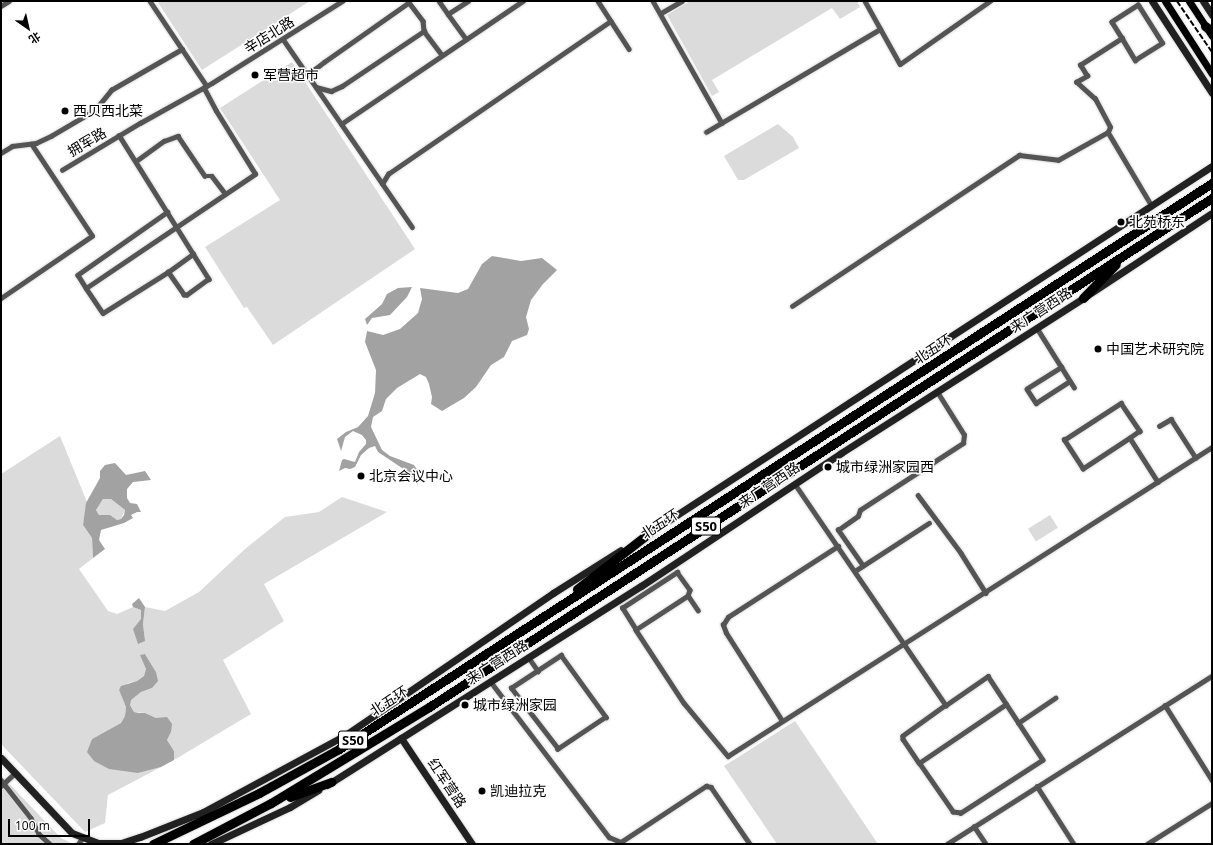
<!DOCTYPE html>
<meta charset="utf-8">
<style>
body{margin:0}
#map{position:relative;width:1213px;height:845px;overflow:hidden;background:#fff;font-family:"Open Sans","Noto Sans SC",sans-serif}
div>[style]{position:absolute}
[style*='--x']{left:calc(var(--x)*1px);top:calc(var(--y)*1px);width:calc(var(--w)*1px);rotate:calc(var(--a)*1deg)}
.green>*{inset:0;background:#dbdbdb;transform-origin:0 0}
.water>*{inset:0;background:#a2a2a2}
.roads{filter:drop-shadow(0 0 1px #dbdbdb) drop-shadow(0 0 1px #dbdbdb)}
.street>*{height:4.5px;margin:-2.25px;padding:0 2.25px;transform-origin:2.25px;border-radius:2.25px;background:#545454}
.secondary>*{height:7px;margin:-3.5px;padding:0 3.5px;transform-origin:3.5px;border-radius:3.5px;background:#212121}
.primary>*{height:7px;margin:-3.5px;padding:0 3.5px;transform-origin:3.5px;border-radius:3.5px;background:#000}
.highway>*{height:9px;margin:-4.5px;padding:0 4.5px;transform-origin:4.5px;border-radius:4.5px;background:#000}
.rail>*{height:1.5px;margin-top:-0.75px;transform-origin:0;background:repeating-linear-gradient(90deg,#000 0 6px,transparent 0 8px)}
.dots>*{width:11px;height:11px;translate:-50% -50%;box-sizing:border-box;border:2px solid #fff;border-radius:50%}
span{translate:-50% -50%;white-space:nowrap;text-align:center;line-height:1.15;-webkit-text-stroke:3px #fff;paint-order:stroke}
.shield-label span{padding:1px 3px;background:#fff;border:1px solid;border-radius:3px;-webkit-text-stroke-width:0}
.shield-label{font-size:13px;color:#000;font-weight:700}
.street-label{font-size:14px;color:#000}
.poi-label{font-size:14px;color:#000}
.left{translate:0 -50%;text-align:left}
.frame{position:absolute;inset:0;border:2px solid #000;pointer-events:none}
.north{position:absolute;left:8px;top:8px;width:40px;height:40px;-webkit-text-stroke:3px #fff;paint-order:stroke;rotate:146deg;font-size:11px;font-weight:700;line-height:16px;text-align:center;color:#000}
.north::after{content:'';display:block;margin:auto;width:14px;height:18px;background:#000;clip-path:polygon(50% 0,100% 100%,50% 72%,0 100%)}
.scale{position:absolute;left:8px;top:819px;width:82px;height:18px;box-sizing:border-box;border:2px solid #000;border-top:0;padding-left:5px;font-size:12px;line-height:14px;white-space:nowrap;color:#000;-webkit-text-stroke:3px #fff;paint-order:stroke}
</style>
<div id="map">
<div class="green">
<div style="clip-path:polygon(157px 1px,310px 1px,202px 70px)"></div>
<div style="clip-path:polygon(690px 1px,857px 1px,860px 7px,840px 19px,832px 8px,712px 80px,719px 92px,712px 96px,667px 15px)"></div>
<div style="clip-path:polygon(292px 62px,415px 249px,273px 345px,247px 307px,244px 308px,205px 247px,280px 200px,220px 108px)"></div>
<div style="clip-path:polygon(778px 124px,793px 137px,799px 148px,744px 180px,738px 180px,724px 156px)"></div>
<div style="clip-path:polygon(60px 436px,87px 502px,83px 525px,92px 538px,93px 558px,79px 569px,108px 611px,117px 614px,133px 607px,141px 610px,141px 619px,145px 641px,143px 624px,145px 607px,165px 611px,199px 592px,245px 549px,285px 517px,319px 512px,342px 497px,387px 512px,264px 584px,284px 621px,223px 660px,251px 714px,174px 760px,174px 751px,167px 740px,171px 732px,162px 718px,156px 718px,145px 713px,134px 712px,130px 705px,130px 700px,141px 692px,152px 688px,156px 672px,145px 654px,141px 655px,146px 669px,144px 676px,137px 681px,128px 683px,119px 690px,126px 707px,125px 716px,121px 723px,92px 739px,138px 773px,161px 767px,108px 795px,105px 823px,85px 832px,1px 744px,1px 474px)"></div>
<div style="clip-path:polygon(103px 499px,111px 499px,125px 510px,121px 519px,117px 520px,110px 515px,99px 515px,96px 510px)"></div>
<div style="left:1050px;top:515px;width:15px;height:26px;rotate:58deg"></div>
<div style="clip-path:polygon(795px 721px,878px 844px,777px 844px,724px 766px)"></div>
<div style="clip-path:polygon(1px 775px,61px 838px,73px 844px,1px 844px)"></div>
</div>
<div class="water">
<div style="clip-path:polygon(492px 256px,521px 261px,542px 258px,557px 270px,543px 284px,531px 300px,526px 317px,529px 329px,527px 335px,512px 341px,504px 357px,491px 365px,476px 387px,464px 398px,442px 411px,431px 404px,432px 397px,429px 384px,426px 377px,420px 374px,397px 388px,386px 399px,382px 411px,373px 417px,371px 427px,382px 450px,390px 456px,414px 465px,418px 471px,416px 476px,418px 485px,405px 470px,378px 452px,375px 446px,369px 448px,361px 455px,355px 467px,350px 469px,345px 468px,339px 471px,342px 460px,344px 459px,355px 462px,359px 452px,366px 444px,366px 440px,362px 435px,353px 431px,345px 437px,341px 451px,337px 439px,346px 432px,358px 427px,368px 416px,375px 393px,376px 370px,365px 342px,367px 331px,383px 335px,400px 329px,418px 313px,422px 299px,420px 288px,458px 293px,468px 289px,482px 264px)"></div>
<div style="clip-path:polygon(412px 287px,407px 297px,390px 315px,372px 318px,367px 325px,365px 319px,382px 304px,387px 294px,398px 288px)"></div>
<div style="clip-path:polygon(evenodd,115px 463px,126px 475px,145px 471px,151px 480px,133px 482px,127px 489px,127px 498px,130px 503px,137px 504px,141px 512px,137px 512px,131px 515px,133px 518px,124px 523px,101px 530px,99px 540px,105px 549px,93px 558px,92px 538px,83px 525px,86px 503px,100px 478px,100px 471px,105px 465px,115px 463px,103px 499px,111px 499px,125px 510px,124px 515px,121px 519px,117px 520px,110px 515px,99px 515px,96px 510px,103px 499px)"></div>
<div style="clip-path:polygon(139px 598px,145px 607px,143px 624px,145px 641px,138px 644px,133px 629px,141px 619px,141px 610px,133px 607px,132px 604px)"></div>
<div style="clip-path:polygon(145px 654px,156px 672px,158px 681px,152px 688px,141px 692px,131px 700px,130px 705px,134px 712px,139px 713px,145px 713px,156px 718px,167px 717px,172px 724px,171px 732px,167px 740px,174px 751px,174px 760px,161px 767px,138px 773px,109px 769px,94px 761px,87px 752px,92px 739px,121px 723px,125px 716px,126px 707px,119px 690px,121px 686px,137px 681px,144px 676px,146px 669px,140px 655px)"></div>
</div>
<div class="roads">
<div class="street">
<div style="--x:150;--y:1;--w:102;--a:56.2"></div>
<div style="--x:408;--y:1;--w:25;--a:53"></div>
<div style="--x:423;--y:21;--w:10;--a:84"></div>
<div style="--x:424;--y:31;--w:30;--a:53"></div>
<div style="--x:439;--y:1;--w:16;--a:55"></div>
<div style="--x:448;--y:14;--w:24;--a:-33"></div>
<div style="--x:598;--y:1;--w:57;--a:57.1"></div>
<div style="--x:653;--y:1;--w:140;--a:60.5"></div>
<div style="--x:865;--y:1;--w:72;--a:60.9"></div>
<div style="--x:900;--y:64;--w:110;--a:-35"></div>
<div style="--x:1;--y:6;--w:9;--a:-32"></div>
<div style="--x:661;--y:13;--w:24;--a:-30"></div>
<div style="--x:448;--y:14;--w:31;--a:54"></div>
<div style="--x:283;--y:39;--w:228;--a:55.5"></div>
<div style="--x:310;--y:78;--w:10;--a:-61"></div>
<div style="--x:315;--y:69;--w:11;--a:-38"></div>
<div style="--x:324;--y:62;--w:103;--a:-35.1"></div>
<div style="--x:316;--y:87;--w:16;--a:15"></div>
<div style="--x:331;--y:91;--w:12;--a:-24"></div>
<div style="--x:342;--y:86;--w:99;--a:-33.9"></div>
<div style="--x:341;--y:124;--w:220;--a:-34.1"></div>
<div style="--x:706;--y:132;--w:202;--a:-30.6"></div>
<div style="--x:1108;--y:132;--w:5;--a:-68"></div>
<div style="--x:1110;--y:127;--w:32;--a:-118"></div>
<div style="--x:1095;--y:99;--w:25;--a:-138"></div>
<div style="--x:1076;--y:82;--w:13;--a:-29"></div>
<div style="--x:1087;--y:76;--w:13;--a:-122"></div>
<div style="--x:1080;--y:65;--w:50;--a:-32.7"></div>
<div style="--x:1122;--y:38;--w:26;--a:59"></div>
<div style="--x:1135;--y:60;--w:32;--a:-32"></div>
<div style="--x:1162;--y:43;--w:45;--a:-122.3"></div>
<div style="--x:1138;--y:5;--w:31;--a:147"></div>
<div style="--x:1112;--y:22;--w:19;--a:58"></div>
<div style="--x:119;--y:135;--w:170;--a:58"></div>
<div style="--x:209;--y:279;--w:27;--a:144"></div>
<div style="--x:187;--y:295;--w:3;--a:180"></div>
<div style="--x:184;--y:295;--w:28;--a:-125"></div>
<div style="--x:1;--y:153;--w:13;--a:-32"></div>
<div style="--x:12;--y:146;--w:24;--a:-7"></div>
<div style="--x:36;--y:143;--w:17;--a:-25"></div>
<div style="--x:51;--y:136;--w:51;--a:-30.6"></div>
<div style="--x:95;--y:110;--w:26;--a:-51"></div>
<div style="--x:111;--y:90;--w:82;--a:-30"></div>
<div style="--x:136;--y:161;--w:34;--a:-36"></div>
<div style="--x:164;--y:141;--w:15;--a:-20"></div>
<div style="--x:178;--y:136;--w:48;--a:56"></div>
<div style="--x:205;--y:176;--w:7;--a:0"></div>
<div style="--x:212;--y:176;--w:21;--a:53"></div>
<div style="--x:62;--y:170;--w:91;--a:-31.1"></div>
<div style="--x:140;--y:123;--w:82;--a:-29.1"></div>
<div style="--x:212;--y:83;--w:154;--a:-32.2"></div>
<div style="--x:382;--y:184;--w:12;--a:-59"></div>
<div style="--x:388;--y:174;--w:270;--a:-34.5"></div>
<div style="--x:168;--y:212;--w:110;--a:145"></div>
<div style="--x:78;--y:275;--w:15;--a:58"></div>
<div style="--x:86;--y:288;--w:30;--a:56"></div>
<div style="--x:103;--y:313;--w:77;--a:-32.2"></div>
<div style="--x:168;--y:272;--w:31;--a:-36"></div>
<div style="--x:86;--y:288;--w:204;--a:-34"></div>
<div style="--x:255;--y:174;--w:74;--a:-121.8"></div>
<div style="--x:216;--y:111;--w:26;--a:-118"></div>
<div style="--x:1;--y:298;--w:110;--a:-34.3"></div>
<div style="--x:92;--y:236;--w:110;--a:-123.5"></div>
<div style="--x:792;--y:306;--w:273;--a:-33.6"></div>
<div style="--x:1019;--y:155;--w:39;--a:7"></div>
<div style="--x:1058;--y:160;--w:57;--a:-29.2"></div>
<div style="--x:1108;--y:132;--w:86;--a:59.3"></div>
<div style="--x:1037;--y:328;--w:70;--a:57.9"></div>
<div style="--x:1062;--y:367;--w:41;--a:147.8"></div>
<div style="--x:1027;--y:389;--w:17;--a:57"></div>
<div style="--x:1036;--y:403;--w:40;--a:-32.9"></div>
<div style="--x:1159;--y:426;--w:14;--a:-30"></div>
<div style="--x:1171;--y:419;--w:46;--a:57.3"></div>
<div style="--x:1130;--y:438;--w:56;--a:146.6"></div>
<div style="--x:1083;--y:469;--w:35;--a:-123"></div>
<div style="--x:1064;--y:440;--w:68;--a:-33"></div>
<div style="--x:1121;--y:403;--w:34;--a:56"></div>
<div style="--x:1140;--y:431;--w:12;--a:145"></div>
<div style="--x:1130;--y:438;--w:52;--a:57.5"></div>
<div style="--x:795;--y:484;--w:268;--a:55.7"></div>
<div style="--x:946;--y:705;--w:51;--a:-34.6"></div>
<div style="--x:988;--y:676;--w:100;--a:56.8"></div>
<div style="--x:1043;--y:760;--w:98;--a:147.1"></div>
<div style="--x:961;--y:813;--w:8;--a:-173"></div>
<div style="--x:953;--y:812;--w:60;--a:-124.8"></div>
<div style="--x:918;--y:495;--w:72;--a:53.4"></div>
<div style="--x:961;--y:553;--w:47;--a:58"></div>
<div style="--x:863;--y:566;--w:44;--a:-124.8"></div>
<div style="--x:838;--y:530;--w:24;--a:-35"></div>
<div style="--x:858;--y:516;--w:6;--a:-72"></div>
<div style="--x:860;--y:510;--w:123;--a:-33"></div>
<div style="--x:963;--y:443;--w:8;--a:-83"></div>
<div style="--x:964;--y:435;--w:51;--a:-122.1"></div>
<div style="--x:855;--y:571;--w:88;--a:-33"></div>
<div style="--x:698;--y:611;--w:18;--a:-124"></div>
<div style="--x:688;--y:596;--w:62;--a:146.8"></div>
<div style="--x:636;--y:630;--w:87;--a:56.7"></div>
<div style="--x:684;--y:703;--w:69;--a:50.3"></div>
<div style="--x:728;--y:756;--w:574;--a:-32.56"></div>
<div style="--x:636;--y:630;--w:26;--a:-122"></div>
<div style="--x:622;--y:608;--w:66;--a:-33.2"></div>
<div style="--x:677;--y:572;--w:22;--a:54"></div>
<div style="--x:690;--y:590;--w:6;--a:108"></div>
<div style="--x:561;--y:655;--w:77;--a:54"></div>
<div style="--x:606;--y:717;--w:58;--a:146.3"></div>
<div style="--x:558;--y:749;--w:77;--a:-127.6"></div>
<div style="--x:511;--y:688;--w:60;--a:-33.4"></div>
<div style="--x:529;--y:658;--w:16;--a:55"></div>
<div style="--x:491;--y:682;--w:195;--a:52.7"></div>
<div style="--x:609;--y:837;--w:13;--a:23"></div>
<div style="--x:621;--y:842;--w:102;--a:-33.4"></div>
<div style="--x:706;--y:786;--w:5;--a:11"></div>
<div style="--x:711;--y:787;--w:69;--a:55.6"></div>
<div style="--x:946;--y:705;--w:53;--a:144.2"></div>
<div style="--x:903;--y:736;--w:3;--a:90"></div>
<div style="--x:903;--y:739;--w:29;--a:56"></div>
<div style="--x:919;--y:763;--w:105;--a:-34.1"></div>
<div style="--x:1165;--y:705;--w:89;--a:57.9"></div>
<div style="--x:782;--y:721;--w:104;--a:-122.5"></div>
<div style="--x:726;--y:633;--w:9;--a:-111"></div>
<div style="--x:723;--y:625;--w:9;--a:-58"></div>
<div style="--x:728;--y:617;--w:131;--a:-32.8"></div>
<div style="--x:1018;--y:723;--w:45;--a:-34"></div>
<div style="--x:1;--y:780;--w:48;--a:51.7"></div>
<div style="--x:31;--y:818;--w:18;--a:63"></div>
<div style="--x:39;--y:834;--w:15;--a:42"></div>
<div style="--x:1;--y:786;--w:19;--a:-43"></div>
<div style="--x:1037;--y:786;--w:69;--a:57.5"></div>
<div style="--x:974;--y:826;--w:22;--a:56"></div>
<div style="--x:78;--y:844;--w:9;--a:-54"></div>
<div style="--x:947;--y:844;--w:314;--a:-32.4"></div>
<div style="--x:1147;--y:844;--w:77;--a:-32.2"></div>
</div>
<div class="secondary">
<div style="--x:1152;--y:1;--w:110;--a:56.9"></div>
<div style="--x:1203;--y:1;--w:17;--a:57"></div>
<div style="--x:649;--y:533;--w:672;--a:-33.1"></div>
<div style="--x:401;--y:738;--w:128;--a:56.2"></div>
<div style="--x:1;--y:758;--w:103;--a:46.6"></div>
<div style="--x:72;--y:833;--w:28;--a:21"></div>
<div style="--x:98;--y:843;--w:23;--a:0"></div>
<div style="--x:121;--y:843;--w:20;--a:-18"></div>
<div style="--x:140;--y:837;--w:68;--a:-21.6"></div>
<div style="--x:203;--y:812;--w:164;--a:-28.4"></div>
<div style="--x:347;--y:734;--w:250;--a:-34.4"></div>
<div style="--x:553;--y:593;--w:80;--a:-32.3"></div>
<div style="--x:327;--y:785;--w:372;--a:-32.4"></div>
<div style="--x:641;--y:586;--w:240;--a:-33.6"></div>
<div style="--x:841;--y:453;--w:287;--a:-32.6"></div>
<div style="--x:1083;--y:298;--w:154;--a:-33.4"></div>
<div style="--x:211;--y:844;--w:87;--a:-25.1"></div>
<div style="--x:290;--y:807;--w:33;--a:-31"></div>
</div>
<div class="primary">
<div style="--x:1165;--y:1;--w:87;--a:57.2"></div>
<div style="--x:1189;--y:1;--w:42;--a:56.7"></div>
</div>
<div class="highway">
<div style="--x:1205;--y:26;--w:9;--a:36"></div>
<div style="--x:1083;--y:298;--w:47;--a:-45.9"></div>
<div style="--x:577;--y:589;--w:96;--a:-37.8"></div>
<div style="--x:290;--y:797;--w:44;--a:-20.1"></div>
<div style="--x:153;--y:844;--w:118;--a:-25.7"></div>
<div style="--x:259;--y:793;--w:91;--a:-28.8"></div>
<div style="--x:339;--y:749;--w:1040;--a:-32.96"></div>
<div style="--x:193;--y:844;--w:88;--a:-27.7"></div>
<div style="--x:271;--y:803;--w:185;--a:-31.3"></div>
<div style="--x:429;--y:707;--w:934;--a:-33.03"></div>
</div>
</div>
<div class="rail">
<div style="--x:1177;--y:1;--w:62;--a:55.5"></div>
</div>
<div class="dots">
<div style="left:255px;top:75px;background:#000"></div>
<div style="left:65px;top:111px;background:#000"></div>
<div style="left:1121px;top:222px;background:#000"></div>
<div style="left:1098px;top:349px;background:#000"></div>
<div style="left:828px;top:467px;background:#000"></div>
<div style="left:361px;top:476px;background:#000"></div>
<div style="left:465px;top:705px;background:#000"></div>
<div style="left:482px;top:791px;background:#000"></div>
</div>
<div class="shield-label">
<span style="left:706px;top:526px">S50</span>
<span style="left:353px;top:740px">S50</span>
</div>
<div class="street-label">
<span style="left:269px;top:35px;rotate:-32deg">辛店北路</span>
<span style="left:87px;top:142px;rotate:-31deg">拥军路</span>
<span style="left:1041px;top:310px;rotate:-33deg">来广营西路</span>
<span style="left:933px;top:349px;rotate:-33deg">北五环</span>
<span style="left:769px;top:485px;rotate:-34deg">来广营西路</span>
<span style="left:660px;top:524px;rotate:-33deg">北五环</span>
<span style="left:497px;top:662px;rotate:-32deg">来广营西路</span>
<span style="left:389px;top:701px;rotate:-33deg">北五环</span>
<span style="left:447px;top:783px;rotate:56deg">红军营路</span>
</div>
<div class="poi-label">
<span class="left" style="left:263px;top:75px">军营超市</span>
<span class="left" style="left:73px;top:111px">西贝西北菜</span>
<span class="left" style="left:1129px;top:222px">北苑桥东</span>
<span class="left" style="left:1106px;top:349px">中国艺术研究院</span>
<span class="left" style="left:836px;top:467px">城市绿洲家园西</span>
<span class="left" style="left:369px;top:476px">北京会议中心</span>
<span class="left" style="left:473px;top:705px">城市绿洲家园</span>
<span class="left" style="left:490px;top:791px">凯迪拉克</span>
</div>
<div class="frame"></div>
<div class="north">北</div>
<div class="scale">100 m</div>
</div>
